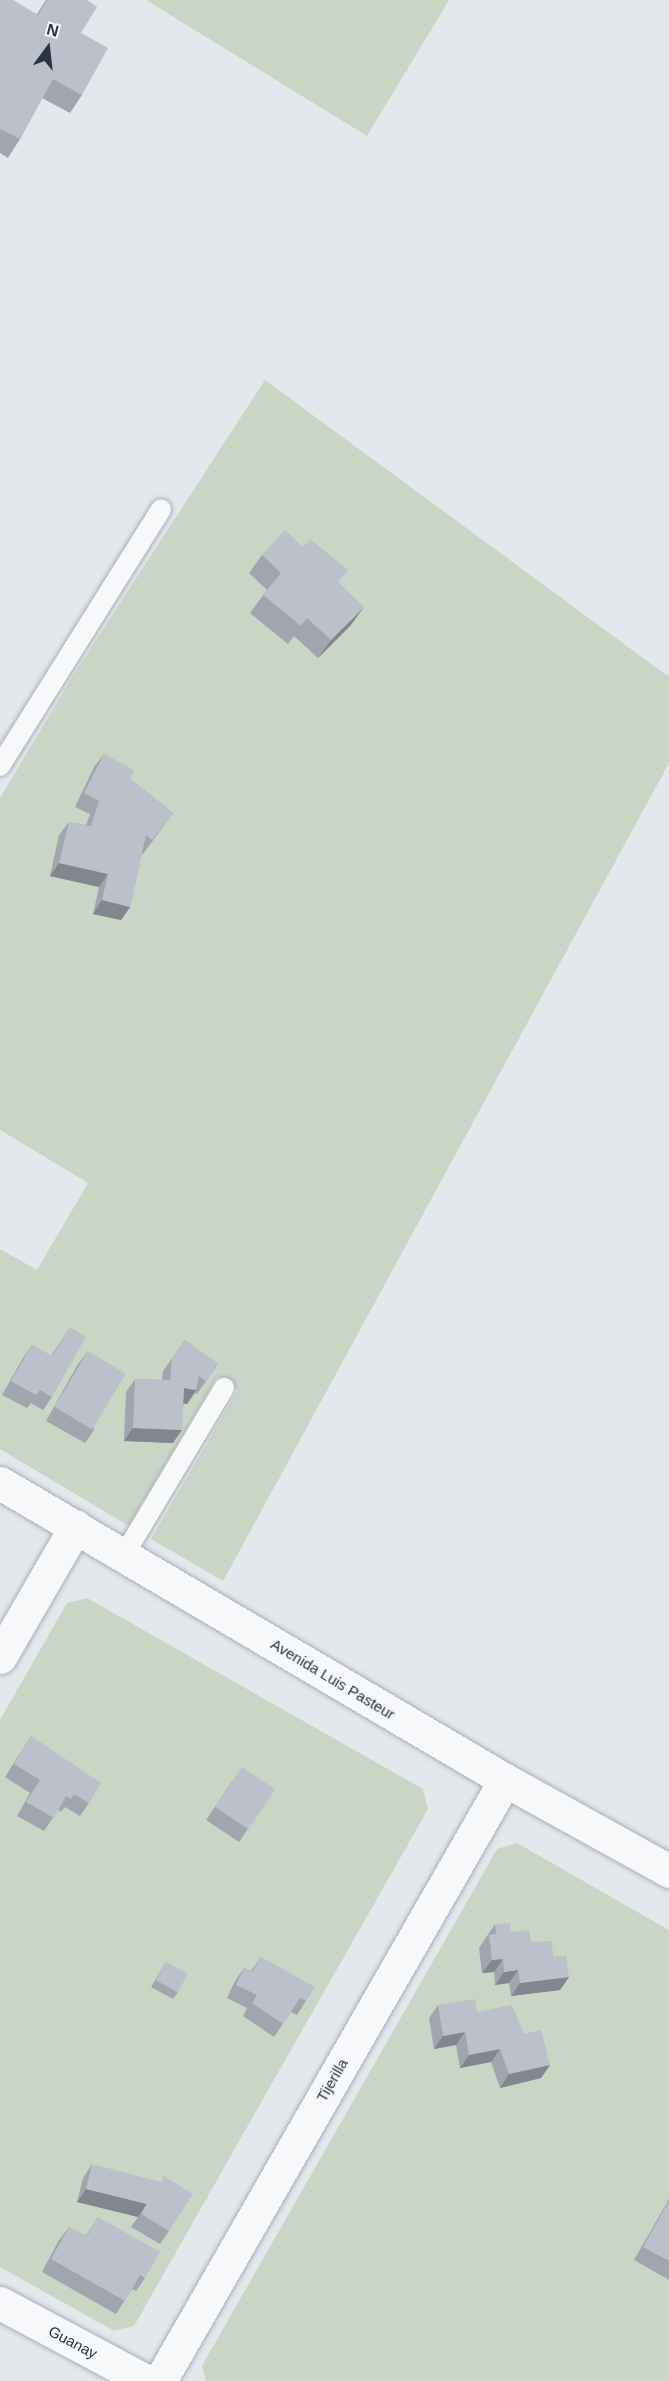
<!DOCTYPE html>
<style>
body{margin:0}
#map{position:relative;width:669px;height:2381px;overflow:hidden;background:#e4e7ec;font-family:Helvetica,sans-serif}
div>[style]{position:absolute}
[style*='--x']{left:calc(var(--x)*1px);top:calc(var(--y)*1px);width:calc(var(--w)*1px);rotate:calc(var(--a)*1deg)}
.green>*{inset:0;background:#c9d6c5}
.roads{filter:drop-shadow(0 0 2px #a9aeb7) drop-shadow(0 0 2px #a9aeb7)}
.service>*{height:20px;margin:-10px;padding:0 10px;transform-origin:10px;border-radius:10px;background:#f7f8fa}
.minor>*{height:33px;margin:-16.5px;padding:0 16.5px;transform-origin:16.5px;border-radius:16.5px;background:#f7f8fa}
.tertiary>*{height:33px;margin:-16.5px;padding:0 16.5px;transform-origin:16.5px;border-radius:16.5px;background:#f7f8fa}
.wall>*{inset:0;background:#a1a5ae}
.shaded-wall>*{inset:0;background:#83868d}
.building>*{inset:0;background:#bbc0ca;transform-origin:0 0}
span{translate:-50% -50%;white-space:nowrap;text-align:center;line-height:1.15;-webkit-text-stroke:4.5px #f4f6f9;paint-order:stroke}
.street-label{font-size:15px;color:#2b3445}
.north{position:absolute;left:18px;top:18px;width:60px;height:60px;-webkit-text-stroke:4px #f4f6f9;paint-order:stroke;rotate:15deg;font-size:16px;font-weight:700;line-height:24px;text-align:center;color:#2b3445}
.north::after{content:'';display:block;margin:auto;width:21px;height:27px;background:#2b3445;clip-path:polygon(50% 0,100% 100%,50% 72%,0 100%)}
</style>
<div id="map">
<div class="green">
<div style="clip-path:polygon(146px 0,449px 0,367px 136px)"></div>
<div style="clip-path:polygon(265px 380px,669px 677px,669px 763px,223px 1581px,151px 1539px,238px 1390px,217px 1377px,129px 1526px,0 1449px,0 1249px,37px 1270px,88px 1183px,0 1130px,0 798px,76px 671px)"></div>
<div style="clip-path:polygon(87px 1598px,423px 1789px,428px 1809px,134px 2326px,114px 2331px,0 2267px,0 1720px,67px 1603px)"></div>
<div style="clip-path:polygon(517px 1843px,669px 1930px,669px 2381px,206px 2381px,202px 2366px,497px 1849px)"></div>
</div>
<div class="roads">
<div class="service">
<div style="--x:0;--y:766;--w:303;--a:-57.9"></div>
<div style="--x:124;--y:1555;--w:195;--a:-59.1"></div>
</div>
<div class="minor">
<div style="--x:0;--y:1657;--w:151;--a:-59.9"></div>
<div style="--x:0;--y:2303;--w:166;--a:28.1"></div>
<div style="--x:160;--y:2381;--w:693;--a:-60.14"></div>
</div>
<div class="tertiary">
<div style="--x:0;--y:1483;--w:586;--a:30.46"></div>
<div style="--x:505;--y:1780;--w:188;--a:29"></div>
</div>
</div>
<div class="wall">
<div style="clip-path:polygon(0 0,37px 14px,46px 0,47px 0,81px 33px,82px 95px,70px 113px,42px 98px,20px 139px,8px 158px,0 153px)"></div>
<div style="clip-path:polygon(262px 555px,339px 583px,351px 625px,318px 658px,294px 636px,288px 644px,250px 613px,267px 590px,249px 573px)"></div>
<div style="clip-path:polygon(104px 754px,130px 779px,173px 813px,143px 854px,142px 853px,130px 907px,121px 920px,93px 914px,99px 887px,50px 876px,59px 835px,69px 822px,86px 825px,90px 814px,75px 807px,94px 767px)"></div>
<div style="clip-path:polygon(70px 1327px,52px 1397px,43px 1410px,31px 1403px,27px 1408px,2px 1395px,23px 1358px,32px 1345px,51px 1356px)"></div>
<div style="clip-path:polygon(185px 1340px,218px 1364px,197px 1394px,195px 1393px,187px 1404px,184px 1403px,173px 1443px,124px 1441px,126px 1392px,135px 1379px,162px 1380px,163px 1371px)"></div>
<div style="clip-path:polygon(88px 1351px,94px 1430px,85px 1443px,46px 1421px,78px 1364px)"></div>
<div style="clip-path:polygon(31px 1736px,89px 1803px,80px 1816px,65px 1807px,61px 1812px,58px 1810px,44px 1831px,17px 1816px,30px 1793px,5px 1777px)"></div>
<div style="clip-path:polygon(233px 1780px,275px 1789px,239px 1842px,206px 1820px)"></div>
<div style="clip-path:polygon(495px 1924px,531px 1942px,553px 1957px,569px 1977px,560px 1990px,511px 1996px,509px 1983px,495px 1985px,494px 1972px,482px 1973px,479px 1948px)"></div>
<div style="clip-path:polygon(261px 1957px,306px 2001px,297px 2015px,291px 2012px,274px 2037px,243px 2016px,247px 2008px,227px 1998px,235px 1981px,244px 1968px,251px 1971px)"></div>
<div style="clip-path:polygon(166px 1962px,178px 1992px,173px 1999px,151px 1987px)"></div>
<div style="clip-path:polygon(438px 2005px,477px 2012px,524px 2034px,550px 2065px,541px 2078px,500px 2088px,491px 2062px,460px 2068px,456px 2045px,434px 2049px,429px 2018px)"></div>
<div style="clip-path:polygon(92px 2164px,169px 2231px,160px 2244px,131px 2227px,138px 2217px,77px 2202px,83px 2178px)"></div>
<div style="clip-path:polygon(669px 2199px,669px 2280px,634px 2260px)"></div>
<div style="clip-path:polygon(98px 2217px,145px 2278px,136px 2291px,132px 2289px,116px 2314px,42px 2272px,59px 2240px,69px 2227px,86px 2236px)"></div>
</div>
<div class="shaded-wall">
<div style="clip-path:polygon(364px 607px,351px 625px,318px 658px,331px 640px)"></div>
<div style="clip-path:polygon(59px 863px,108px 874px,99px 887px,50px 876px)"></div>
<div style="clip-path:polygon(102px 900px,130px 907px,121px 920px,93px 914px)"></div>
<div style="clip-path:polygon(184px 1388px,196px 1390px,187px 1404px,175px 1402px)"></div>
<div style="clip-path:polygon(133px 1428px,182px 1430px,173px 1443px,124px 1441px)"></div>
<div style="clip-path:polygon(503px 1959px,494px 1972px,482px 1973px,492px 1960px)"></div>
<div style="clip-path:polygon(518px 1970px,509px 1983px,495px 1985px,504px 1972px)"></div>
<div style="clip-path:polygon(569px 1977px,560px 1990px,511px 1996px,520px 1983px)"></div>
<div style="clip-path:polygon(465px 2032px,456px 2045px,434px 2049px,443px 2036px)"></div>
<div style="clip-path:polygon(500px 2049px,491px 2062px,460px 2068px,469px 2055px)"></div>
<div style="clip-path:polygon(550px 2065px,541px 2078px,500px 2088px,509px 2074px)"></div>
<div style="clip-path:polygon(86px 2189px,147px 2204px,138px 2217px,77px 2202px)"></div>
</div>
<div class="building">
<div style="clip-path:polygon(0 0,13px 0,38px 15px,47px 0,87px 0,97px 7px,81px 33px,108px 48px,82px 95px,53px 79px,20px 139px,0 129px)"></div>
<div style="clip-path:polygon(285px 530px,303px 547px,310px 539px,348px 570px,338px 582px,364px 607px,331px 640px,307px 618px,301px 626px,263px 595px,281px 573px,262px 555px)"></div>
<div style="clip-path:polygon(104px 754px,134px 770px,130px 779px,173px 813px,152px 840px,146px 835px,130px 907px,102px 900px,108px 874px,59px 863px,69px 822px,91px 826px,99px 801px,84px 793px)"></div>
<div style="clip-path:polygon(70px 1327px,86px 1337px,52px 1397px,40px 1390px,36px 1395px,11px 1381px,32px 1345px,52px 1356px)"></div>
<div style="clip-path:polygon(185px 1340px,218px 1364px,206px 1381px,199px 1376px,196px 1390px,184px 1388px,182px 1430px,133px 1428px,135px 1379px,170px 1380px,172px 1358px)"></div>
<div style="left:88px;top:1351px;width:44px;height:65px;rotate:31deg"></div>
<div style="clip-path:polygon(31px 1736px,101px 1783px,89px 1803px,74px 1794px,71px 1799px,66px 1796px,54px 1818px,26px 1802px,40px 1780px,14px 1764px)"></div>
<div style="left:242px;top:1767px;width:40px;height:48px;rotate:34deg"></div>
<div style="clip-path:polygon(510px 1923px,511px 1932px,529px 1930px,531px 1942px,552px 1941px,553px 1957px,566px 1955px,569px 1977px,520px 1983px,518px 1970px,504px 1972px,503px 1959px,492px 1960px,489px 1935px,496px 1934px,495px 1924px)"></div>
<div style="clip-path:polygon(261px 1957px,315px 1987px,306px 2001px,300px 1998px,283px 2024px,252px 2003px,257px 1995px,236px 1985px,244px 1968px,252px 1972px)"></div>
<div style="left:166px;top:1962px;width:25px;height:21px;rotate:29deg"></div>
<div style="clip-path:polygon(475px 1999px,477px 2012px,512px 2005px,524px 2034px,541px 2030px,550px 2065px,509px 2074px,500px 2049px,469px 2055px,465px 2032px,443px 2036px,438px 2005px)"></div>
<div style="clip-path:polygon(92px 2164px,161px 2182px,164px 2176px,193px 2194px,169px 2231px,141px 2214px,147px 2204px,86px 2189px)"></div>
<div style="clip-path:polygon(669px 2201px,669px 2261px,643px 2247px)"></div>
<div style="clip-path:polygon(98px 2217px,160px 2252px,145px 2278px,140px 2275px,125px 2301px,51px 2259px,69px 2227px,87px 2236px)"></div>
</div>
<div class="street-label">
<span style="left:333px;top:1679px;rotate:31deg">Avenida Luis Pasteur</span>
<span style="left:332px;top:2080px;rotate:-60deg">Tijerilla</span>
<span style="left:73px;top:2342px;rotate:28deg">Guanay</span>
</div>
<div class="north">N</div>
</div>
